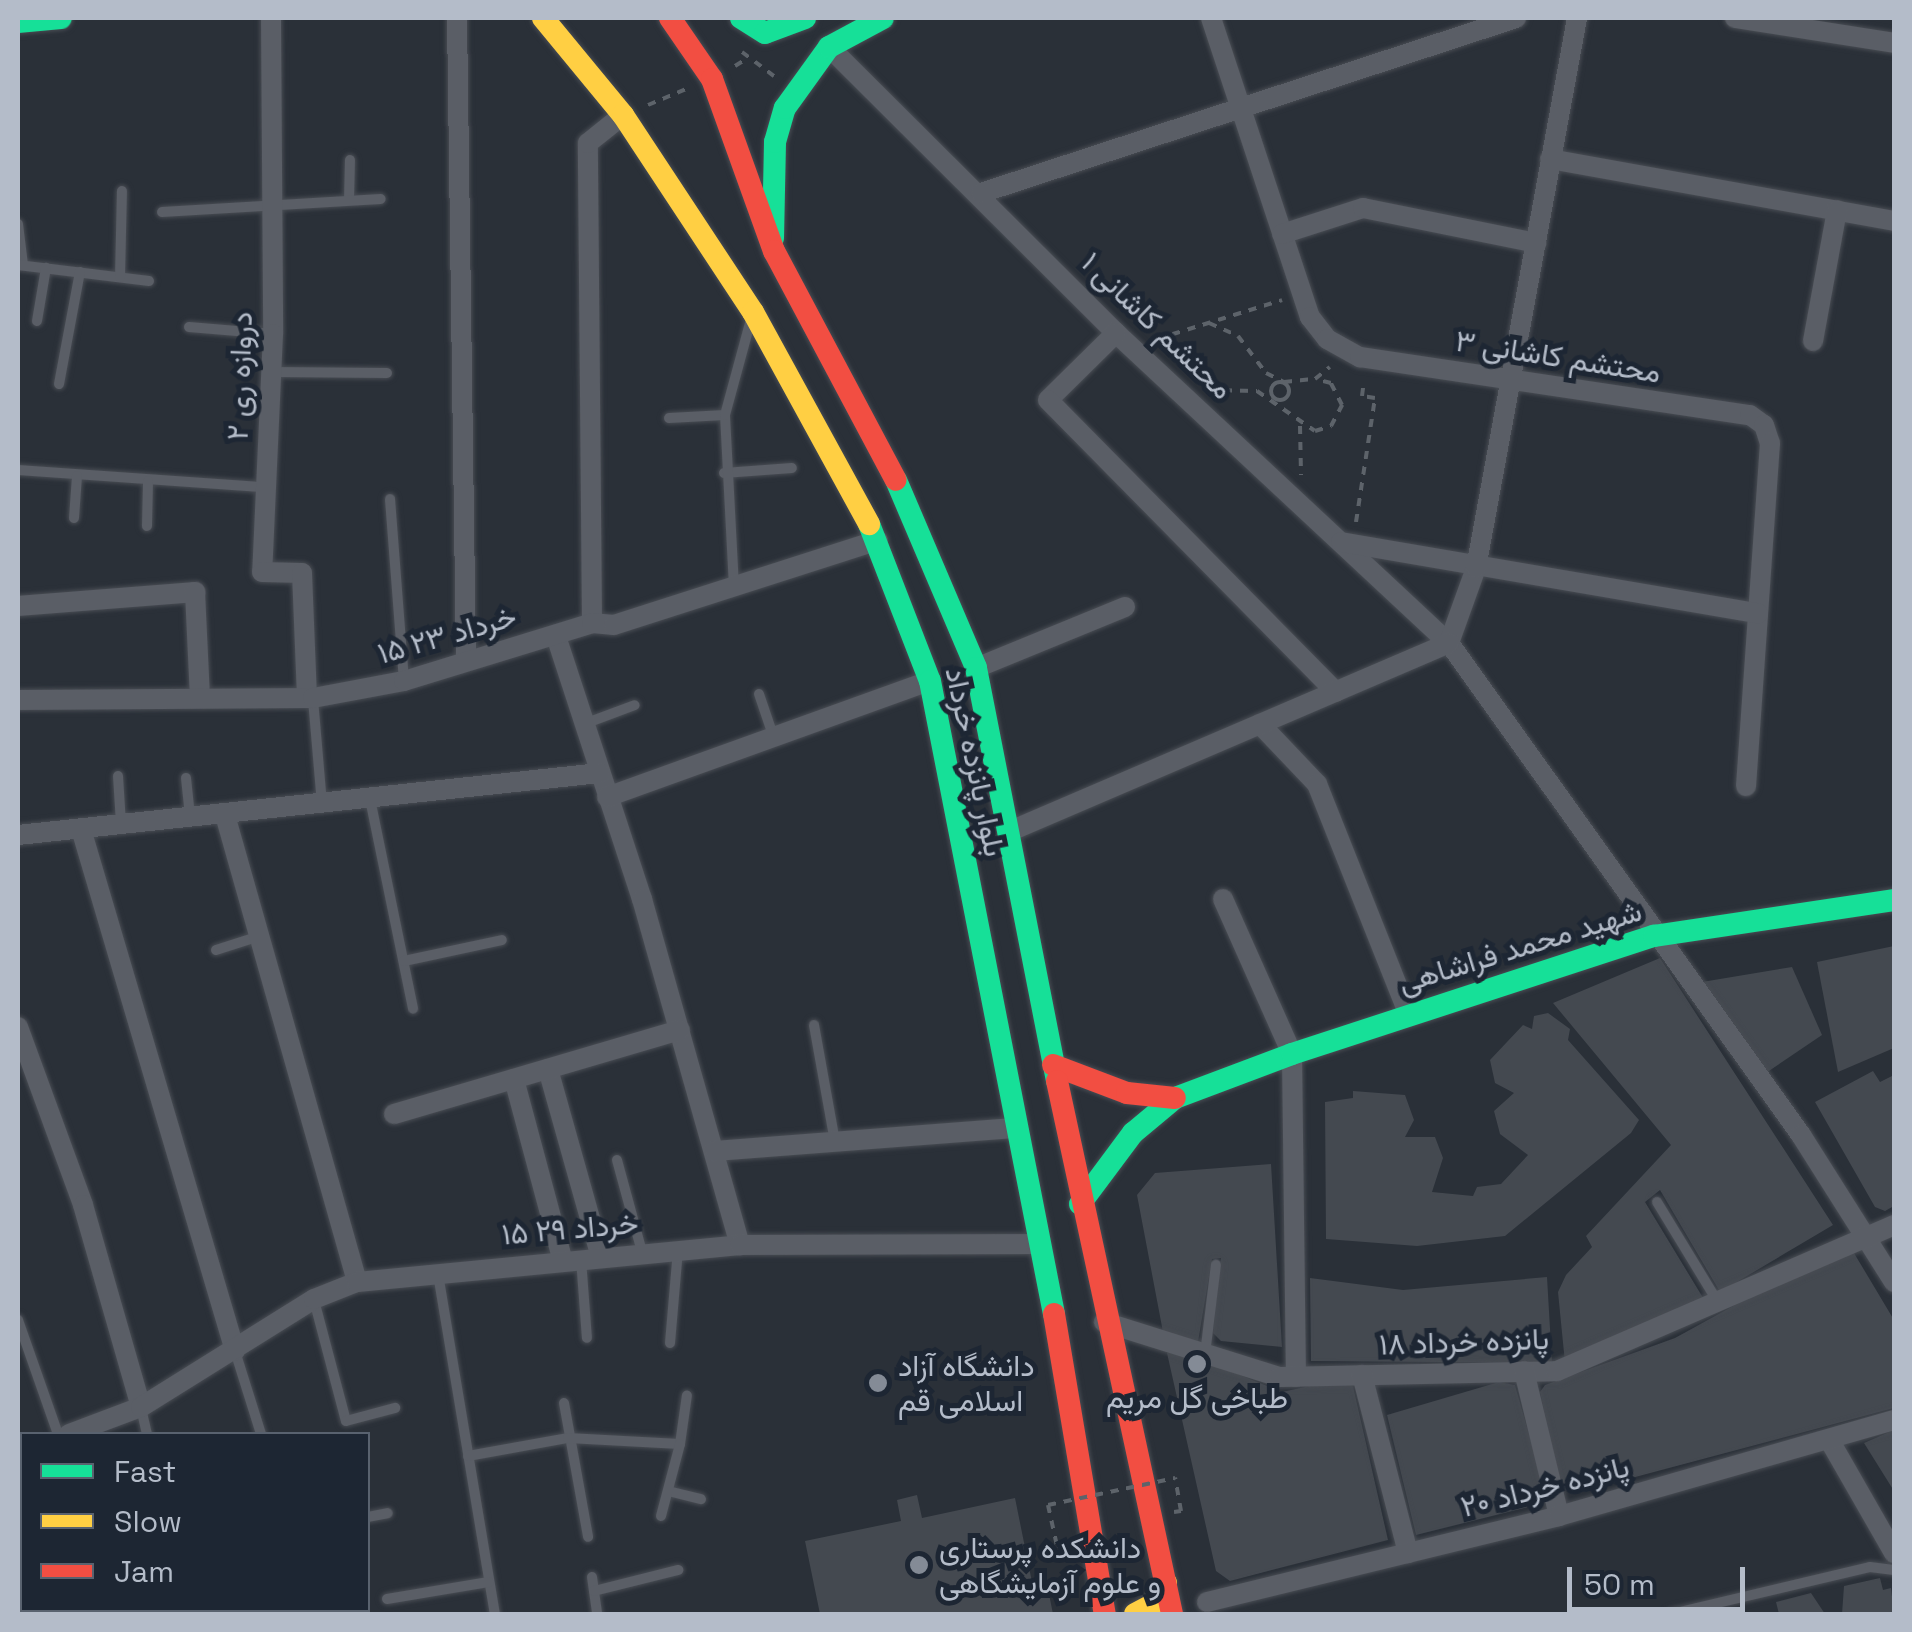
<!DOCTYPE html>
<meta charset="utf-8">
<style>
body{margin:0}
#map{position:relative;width:1912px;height:1632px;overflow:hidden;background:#2a3038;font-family:"Space Grotesk",Vazirmatn,sans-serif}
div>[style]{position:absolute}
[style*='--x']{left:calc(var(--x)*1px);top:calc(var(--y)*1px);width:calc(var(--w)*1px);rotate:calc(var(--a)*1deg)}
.building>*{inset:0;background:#444950}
.path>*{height:4px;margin-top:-2px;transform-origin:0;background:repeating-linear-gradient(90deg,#5d636a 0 8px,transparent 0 16px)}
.path>.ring{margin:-2px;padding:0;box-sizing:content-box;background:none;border:4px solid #5d636a;border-radius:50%}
.roads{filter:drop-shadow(0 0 2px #484c53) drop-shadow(0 0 2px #484c53)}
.lane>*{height:10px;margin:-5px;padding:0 5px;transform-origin:5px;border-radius:5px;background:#5a5e66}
.street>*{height:20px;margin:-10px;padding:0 10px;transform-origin:10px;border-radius:10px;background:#5a5e66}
.fast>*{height:22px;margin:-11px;padding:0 11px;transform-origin:11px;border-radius:11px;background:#16e098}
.slow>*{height:22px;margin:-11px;padding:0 11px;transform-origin:11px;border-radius:11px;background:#ffcf43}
.jam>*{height:22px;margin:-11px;padding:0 11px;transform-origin:11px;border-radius:11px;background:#f24e42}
.path-bridge>*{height:4px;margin-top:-2px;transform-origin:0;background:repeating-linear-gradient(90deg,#5d636a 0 8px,transparent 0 16px)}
.dots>*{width:28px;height:28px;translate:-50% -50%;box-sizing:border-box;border:5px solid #1d2633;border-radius:50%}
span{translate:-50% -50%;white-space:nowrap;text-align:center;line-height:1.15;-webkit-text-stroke:10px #1d2633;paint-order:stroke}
.street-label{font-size:30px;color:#b4bcc9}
.poi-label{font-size:30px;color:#b4bcc9}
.left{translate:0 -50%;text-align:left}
.frame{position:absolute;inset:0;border:20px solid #b4bcc9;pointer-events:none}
.legend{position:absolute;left:20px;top:1432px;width:350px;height:180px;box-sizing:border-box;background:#1d2633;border:2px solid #59626f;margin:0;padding:12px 18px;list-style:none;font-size:30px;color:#b4bcc9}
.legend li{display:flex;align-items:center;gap:20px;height:50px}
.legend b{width:50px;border:2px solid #59626f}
.scale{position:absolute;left:1567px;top:1567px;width:178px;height:45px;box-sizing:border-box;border:5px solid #b4bcc9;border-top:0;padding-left:12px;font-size:30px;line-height:35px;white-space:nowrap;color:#b4bcc9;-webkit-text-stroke:8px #1d2633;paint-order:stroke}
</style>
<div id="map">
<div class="building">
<div style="clip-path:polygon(1894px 946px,1894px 1048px,1838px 1072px,1817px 962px)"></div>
<div style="clip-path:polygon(1660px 958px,1833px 1225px,1720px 1292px,1660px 1190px,1645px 1202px,1705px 1301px,1565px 1363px,1558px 1292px,1566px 1275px,1592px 1247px,1586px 1236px,1671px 1145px,1553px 1003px)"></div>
<div style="clip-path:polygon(1792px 967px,1822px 1035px,1763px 1075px,1702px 982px)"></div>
<div style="clip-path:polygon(1548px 1013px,1570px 1029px,1568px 1040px,1639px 1120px,1631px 1133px,1505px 1236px,1417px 1246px,1326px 1239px,1325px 1102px,1353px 1098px,1353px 1091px,1405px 1095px,1414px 1120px,1405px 1137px,1435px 1137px,1443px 1158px,1432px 1192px,1473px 1196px,1477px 1187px,1501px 1184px,1528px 1155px,1500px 1134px,1494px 1111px,1514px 1093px,1495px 1083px,1490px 1060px,1523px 1025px,1532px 1029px,1534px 1016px)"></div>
<div style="clip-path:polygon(1873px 1071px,1880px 1082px,1894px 1075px,1894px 1206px,1885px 1211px,1875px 1207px,1815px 1102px)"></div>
<div style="clip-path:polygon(1271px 1164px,1282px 1347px,1221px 1341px,1213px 1333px,1221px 1258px,1212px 1259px,1198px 1342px,1163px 1332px,1137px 1195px,1155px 1173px)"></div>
<div style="clip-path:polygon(1848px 1243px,1894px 1320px,1894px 1408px,1575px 1493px,1561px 1489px,1540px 1392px,1545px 1385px,1675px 1338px)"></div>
<div style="clip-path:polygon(1547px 1277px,1552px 1363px,1311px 1361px,1310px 1278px,1403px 1290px)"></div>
<div style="clip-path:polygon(1174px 1348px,1282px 1392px,1337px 1380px,1353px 1386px,1388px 1540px,1230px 1581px,1216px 1571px,1167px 1353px)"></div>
<div style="clip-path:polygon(1499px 1382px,1515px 1385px,1548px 1502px,1416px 1535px,1387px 1415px)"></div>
<div style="clip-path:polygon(1894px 1430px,1894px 1491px,1864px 1443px)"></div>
<div style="clip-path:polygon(917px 1495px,922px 1518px,1015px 1498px,1034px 1592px,1048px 1589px,1053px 1614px,820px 1614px,805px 1541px,901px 1521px,897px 1500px)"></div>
<div style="clip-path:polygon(1880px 1578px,1883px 1590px,1891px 1588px,1894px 1614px,1842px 1614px,1844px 1586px)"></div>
<div style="clip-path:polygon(1811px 1593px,1825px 1614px,1779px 1614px,1776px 1602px)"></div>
</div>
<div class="path">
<div style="--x:742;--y:52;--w:40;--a:37"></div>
<div style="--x:735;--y:66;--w:15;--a:-32"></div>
<div style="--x:648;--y:105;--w:41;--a:-22.8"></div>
<div style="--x:1209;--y:323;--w:32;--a:24"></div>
<div style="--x:1238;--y:336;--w:46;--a:52.9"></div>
<div style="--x:1266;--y:373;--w:20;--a:27"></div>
<div style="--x:1284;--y:382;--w:31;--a:-6"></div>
<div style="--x:1315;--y:379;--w:19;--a:-39"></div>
<div style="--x:1157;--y:339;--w:131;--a:-17.3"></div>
<div class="ring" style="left:1271px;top:382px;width:14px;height:14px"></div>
<div style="--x:1208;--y:390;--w:49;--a:1.2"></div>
<div style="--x:1257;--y:391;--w:70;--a:34.6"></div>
<div style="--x:1315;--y:431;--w:17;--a:-17"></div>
<div style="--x:1331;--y:426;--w:24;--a:-62"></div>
<div style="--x:1342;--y:405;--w:25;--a:-117"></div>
<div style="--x:1331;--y:383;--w:16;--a:-166"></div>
<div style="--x:1300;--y:426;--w:49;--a:88.8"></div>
<div style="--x:1356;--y:522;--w:125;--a:-81.3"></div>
<div style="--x:1375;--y:398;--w:13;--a:-171"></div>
<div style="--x:1362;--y:396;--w:16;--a:-83"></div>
<div style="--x:1048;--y:1505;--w:42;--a:77.6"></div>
<div style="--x:1057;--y:1546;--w:12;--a:-9"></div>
<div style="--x:1174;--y:1512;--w:7;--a:-8"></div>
<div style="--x:1181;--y:1511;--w:34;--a:-100"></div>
</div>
<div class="roads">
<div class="lane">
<div style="--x:349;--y:200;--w:40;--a:-88.6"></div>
<div style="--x:162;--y:212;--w:219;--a:-3.4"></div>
<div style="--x:18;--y:224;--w:41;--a:83"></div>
<div style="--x:18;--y:265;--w:132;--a:7"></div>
<div style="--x:120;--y:277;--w:86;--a:-88.7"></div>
<div style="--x:37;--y:321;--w:54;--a:-80.4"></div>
<div style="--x:189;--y:327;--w:84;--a:4.8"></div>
<div style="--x:271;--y:372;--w:116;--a:0.5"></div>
<div style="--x:59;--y:384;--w:114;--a:-79.4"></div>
<div style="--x:669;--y:418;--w:56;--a:-3.1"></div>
<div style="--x:18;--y:470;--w:247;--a:4"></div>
<div style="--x:724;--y:473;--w:68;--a:-4.2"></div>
<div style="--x:390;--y:499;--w:183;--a:85.6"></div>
<div style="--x:74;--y:518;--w:42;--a:-85.9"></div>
<div style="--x:147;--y:526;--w:45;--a:-88.7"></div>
<div style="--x:734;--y:587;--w:172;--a:-93"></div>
<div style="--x:725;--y:415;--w:95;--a:-74.8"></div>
<div style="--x:759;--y:694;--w:46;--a:71.2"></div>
<div style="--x:313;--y:699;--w:105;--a:85.1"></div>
<div style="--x:584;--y:724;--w:54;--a:-20.4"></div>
<div style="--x:118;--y:776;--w:48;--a:86.4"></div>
<div style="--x:186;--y:778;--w:39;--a:84"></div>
<div style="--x:370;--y:799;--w:214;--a:78.4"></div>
<div style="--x:216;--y:950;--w:46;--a:-17.7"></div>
<div style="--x:404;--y:961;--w:100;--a:-12.1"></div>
<div style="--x:814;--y:1025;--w:119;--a:79.8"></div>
<div style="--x:617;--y:1160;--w:95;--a:74.8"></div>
<div style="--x:1657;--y:1202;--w:119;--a:58.7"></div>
<div style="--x:581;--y:1259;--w:79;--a:85.7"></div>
<div style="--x:438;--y:1274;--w:345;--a:80.5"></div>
<div style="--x:314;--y:1300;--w:125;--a:75.2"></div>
<div style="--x:346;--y:1421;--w:51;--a:-14.9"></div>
<div style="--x:18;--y:1320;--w:121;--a:70.7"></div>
<div style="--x:670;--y:1343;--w:94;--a:-85.1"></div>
<div style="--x:235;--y:1351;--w:87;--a:72.6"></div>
<div style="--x:1205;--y:1354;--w:90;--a:-83"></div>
<div style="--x:564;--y:1403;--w:136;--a:79.8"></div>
<div style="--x:141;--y:1408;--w:27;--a:77"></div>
<div style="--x:468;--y:1456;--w:102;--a:-10.2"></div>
<div style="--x:568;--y:1438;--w:112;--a:3.1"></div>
<div style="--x:680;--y:1444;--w:49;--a:-81.9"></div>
<div style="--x:668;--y:1491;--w:34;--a:14"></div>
<div style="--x:661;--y:1516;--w:74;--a:-75.2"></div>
<div style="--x:368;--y:1517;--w:20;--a:-11"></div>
<div style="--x:592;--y:1577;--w:37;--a:82"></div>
<div style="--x:594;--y:1591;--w:87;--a:-14"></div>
<div style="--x:387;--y:1599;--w:103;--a:-9.5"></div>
<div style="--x:66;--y:1610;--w:4;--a:76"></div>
<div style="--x:188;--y:1610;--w:4;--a:76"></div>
<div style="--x:317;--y:1610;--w:4;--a:63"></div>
<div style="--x:1671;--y:1614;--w:204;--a:-13.3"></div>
<div style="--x:1870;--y:1567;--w:24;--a:7"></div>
</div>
<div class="street">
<div style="--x:271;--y:18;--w:316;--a:89.6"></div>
<div style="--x:273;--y:334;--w:238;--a:92.6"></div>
<div style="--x:262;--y:572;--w:40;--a:1.4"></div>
<div style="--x:302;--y:573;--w:124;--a:87.7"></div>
<div style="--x:457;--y:18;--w:641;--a:89.2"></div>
<div style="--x:1211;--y:18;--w:315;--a:71.7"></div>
<div style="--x:1310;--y:317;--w:28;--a:52"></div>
<div style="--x:1327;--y:339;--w:38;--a:29"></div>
<div style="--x:1360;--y:357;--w:394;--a:8.5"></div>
<div style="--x:1750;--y:415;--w:17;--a:36"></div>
<div style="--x:1764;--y:425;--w:19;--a:72"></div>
<div style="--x:1770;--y:443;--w:344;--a:94"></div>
<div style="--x:1735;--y:18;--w:161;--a:8.9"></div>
<div style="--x:829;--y:47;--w:405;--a:44.9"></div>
<div style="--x:1116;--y:333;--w:455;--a:43"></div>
<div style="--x:1449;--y:643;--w:605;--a:54.42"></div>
<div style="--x:1801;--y:1135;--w:174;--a:57.7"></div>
<div style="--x:1550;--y:159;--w:350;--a:10.2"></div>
<div style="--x:981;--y:193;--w:563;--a:-18.11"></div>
<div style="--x:1282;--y:234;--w:85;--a:-17.8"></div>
<div style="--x:1363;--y:208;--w:177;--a:11.4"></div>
<div style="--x:1116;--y:333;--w:95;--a:135.4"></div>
<div style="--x:1048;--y:400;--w:410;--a:45.4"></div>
<div style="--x:1813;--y:341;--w:133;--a:-79.6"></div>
<div style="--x:1341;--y:542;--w:423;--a:9.7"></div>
<div style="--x:18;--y:606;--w:178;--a:-4.5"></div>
<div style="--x:195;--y:592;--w:105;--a:87.3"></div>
<div style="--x:592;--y:623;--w:480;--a:-90.5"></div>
<div style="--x:588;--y:143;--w:45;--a:-38.7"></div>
<div style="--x:556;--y:636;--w:277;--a:71.9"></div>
<div style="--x:642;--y:899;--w:360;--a:74.2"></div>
<div style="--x:1449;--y:643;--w:80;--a:-70.2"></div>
<div style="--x:1476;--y:568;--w:559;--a:-79.59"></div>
<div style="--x:976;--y:668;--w:161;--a:-22.3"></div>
<div style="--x:18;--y:700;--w:295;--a:-0.4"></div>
<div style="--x:313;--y:698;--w:93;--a:-10.6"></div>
<div style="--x:404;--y:681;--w:197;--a:-17.1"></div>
<div style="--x:592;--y:623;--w:22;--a:5"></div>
<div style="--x:614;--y:625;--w:277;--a:-17.8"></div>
<div style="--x:1260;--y:724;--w:83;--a:46.5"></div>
<div style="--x:1317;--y:784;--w:246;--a:68.3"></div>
<div style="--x:607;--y:797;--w:343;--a:-19.8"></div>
<div style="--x:225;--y:815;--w:485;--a:74.2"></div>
<div style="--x:81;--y:829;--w:544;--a:73.56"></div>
<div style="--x:1008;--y:832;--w:480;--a:-23.2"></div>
<div style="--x:18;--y:835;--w:585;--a:-6.08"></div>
<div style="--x:1223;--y:899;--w:170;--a:66"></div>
<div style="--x:1292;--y:1054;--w:323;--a:89.3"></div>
<div style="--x:18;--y:1027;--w:189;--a:69.9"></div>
<div style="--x:83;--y:1205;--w:210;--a:74"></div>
<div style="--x:548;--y:1069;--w:192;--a:74.3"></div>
<div style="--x:514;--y:1079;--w:185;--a:75"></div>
<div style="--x:394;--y:1114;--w:298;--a:-16.4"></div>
<div style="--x:715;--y:1151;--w:303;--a:-4.4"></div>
<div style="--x:1104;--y:1322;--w:183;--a:17.4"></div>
<div style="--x:1279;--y:1377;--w:278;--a:-1.2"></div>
<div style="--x:1557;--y:1371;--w:367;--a:-23.4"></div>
<div style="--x:1524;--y:1371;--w:149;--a:76.4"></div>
<div style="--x:1362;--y:1375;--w:184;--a:75.5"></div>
<div style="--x:69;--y:1434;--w:77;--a:-20.6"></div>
<div style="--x:141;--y:1407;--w:204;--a:-32"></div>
<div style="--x:314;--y:1299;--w:46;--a:-21.6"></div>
<div style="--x:357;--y:1282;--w:385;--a:-5.5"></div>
<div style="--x:740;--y:1245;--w:300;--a:-0.2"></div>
<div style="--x:1831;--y:1443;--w:127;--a:60.2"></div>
<div style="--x:18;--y:1464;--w:5;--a:-37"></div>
<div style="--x:1207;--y:1602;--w:362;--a:-13.7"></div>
<div style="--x:1559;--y:1516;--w:348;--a:-16"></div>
</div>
<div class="fast">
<div style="--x:741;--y:18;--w:28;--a:32"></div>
<div style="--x:765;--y:33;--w:43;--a:-20.6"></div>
<div style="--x:18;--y:22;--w:43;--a:-5.3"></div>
<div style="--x:773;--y:238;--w:96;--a:-88.8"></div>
<div style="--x:775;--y:142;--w:35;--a:-74"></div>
<div style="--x:785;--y:108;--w:75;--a:-54.2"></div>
<div style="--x:829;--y:47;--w:61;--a:-28.2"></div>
<div style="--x:896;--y:480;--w:204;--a:66.9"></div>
<div style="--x:976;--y:668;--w:421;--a:78.9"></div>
<div style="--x:869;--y:524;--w:168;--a:68.8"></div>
<div style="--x:930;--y:681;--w:645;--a:78.92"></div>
<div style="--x:1080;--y:1204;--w:89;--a:-53.3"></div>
<div style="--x:1133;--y:1133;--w:55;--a:-39.8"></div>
<div style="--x:1175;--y:1098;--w:125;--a:-20.6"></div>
<div style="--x:1292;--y:1054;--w:381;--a:-18.1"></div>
<div style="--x:1654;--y:936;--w:243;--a:-8.5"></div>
</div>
<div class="slow">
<div style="--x:543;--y:18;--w:126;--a:50.5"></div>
<div style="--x:623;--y:115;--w:236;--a:56.6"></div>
<div style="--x:753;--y:312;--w:242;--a:61.3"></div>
<div style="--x:1135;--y:1614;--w:30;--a:-28"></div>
<div style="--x:1161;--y:1600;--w:18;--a:-74"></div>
</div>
<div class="jam">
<div style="--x:670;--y:18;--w:74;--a:55.5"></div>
<div style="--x:712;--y:79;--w:183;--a:70.2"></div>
<div style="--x:774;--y:251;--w:259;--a:62"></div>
<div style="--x:1053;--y:1065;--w:79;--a:20.7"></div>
<div style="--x:1127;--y:1093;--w:48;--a:5.9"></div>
<div style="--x:1057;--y:1081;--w:545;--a:77.82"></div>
<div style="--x:1054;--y:1314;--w:304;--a:80.4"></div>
</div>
</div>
<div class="path-bridge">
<div style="--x:1048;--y:1505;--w:130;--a:-12"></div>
</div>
<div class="dots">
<div style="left:1197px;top:1364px;background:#848b96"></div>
<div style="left:878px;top:1383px;background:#848b96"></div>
<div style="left:919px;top:1565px;background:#848b96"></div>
</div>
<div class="street-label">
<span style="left:1157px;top:326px;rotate:44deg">محتشم کاشانی ۱</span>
<span style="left:1558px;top:357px;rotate:9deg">محتشم کاشانی ۳</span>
<span style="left:240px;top:376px;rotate:-88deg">دروازه ری ۲</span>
<span style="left:447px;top:635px;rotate:-16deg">۱۵ خرداد ۲۳</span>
<span style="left:975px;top:762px;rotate:78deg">بلوار پانزده خرداد</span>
<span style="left:1520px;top:947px;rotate:-17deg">شهید محمد فراشاهی</span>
<span style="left:570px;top:1229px;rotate:-5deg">۱۵ خرداد ۲۹</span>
<span style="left:1464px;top:1342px;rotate:-2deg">پانزده خرداد ۱۸</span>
<span style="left:1545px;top:1487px;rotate:-14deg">پانزده خرداد ۲۰</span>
</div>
<div class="poi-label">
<span class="left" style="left:898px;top:1383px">دانشگاه آزاد<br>اسلامی قم</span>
<span style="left:1197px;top:1398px">طباخی گل مریم</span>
<span class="left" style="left:939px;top:1565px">دانشکده پرستاری<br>و علوم آزمایشگاهی</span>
</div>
<div class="frame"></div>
<ul class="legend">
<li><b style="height:12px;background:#16e098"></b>Fast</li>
<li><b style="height:12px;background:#ffcf43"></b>Slow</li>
<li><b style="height:12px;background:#f24e42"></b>Jam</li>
</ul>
<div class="scale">50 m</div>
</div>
